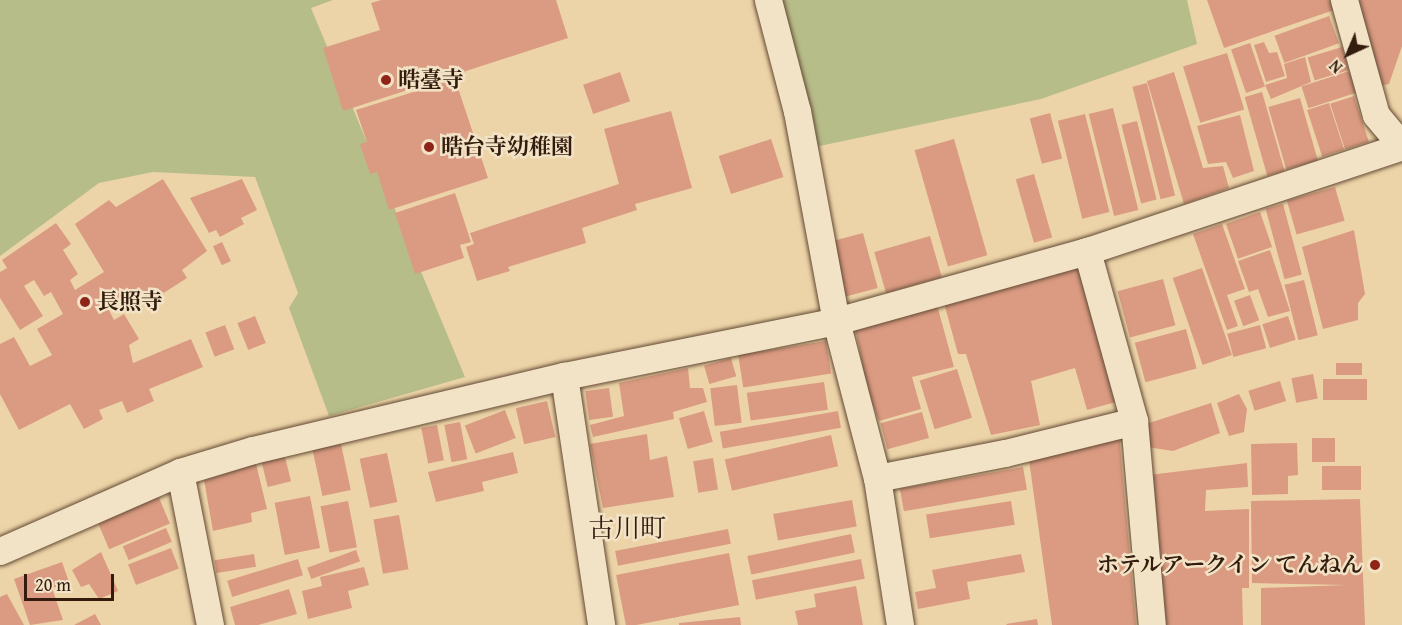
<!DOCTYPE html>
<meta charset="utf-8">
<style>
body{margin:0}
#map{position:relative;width:1402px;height:625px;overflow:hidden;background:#edd4a8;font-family:"Gentium Book Plus","Noto Serif JP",serif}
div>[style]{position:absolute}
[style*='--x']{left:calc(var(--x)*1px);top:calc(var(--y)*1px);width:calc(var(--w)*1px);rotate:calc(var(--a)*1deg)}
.green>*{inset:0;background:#b7bd89}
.building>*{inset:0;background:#da9b82;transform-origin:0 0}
.roads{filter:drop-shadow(0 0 2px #624a34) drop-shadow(0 0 2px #624a34)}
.street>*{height:27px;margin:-13.5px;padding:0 13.5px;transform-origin:13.5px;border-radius:13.5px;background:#f3e3c6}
.dots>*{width:16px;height:16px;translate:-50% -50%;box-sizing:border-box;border:3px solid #f3e3c6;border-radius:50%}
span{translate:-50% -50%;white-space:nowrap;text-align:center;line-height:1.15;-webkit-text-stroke:5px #f3e3c6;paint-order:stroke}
.poi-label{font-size:22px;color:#331c0e;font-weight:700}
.left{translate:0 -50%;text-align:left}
.right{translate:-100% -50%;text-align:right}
.quarter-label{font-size:26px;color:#331c0e}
.north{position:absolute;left:1318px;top:24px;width:60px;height:60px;-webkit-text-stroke:4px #f3e3c6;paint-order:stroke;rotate:224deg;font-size:16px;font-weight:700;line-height:24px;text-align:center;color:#331c0e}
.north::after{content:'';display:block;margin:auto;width:21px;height:27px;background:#331c0e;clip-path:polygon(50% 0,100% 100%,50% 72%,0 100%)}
.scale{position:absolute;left:24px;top:574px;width:90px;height:27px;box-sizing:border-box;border:3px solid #331c0e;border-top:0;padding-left:8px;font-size:18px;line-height:21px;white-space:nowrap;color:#331c0e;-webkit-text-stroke:4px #f3e3c6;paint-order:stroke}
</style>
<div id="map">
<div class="green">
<div style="clip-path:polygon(0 0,333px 0,311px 8px,465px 377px,329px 416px,289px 308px,298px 293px,255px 177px,153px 172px,99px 183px,0 256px)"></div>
<div style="clip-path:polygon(779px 0,1187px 0,1197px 44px,1041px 99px,815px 147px)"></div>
</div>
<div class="building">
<div style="clip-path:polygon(381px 0,556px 0,568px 38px,343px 111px,323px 48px,380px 30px,371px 3px)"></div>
<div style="clip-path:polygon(1207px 0,1330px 0,1334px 10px,1224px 48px)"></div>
<div style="clip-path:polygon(1359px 0,1402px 0,1402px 46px,1389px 84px,1379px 86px)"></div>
<div style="left:1329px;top:16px;width:29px;height:58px;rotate:70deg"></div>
<div style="clip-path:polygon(1264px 42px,1269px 53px,1277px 52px,1285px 76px,1266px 82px,1254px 45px)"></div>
<div style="left:1250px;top:43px;width:46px;height:20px;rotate:71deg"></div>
<div style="left:1342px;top:47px;width:24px;height:36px;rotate:73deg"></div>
<div style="left:1227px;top:53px;width:59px;height:46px;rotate:73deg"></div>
<div style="clip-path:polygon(1305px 57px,1311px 82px,1271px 99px,1265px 85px,1287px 78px,1284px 64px)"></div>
<div style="left:1349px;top:71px;width:23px;height:50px;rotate:72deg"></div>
<div style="left:620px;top:72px;width:31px;height:39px;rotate:71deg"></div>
<div style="clip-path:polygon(1174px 72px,1203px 168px,1223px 166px,1229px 188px,1184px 204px,1147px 81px)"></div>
<div style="clip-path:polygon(455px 79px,488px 178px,389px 210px,377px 172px,370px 174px,360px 144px,367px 142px,356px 110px)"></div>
<div style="left:1147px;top:83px;width:116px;height:15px;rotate:76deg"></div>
<div style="left:1262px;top:92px;width:82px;height:18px;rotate:74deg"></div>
<div style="left:1354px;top:96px;width:48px;height:25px;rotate:72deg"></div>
<div style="left:1300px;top:98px;width:65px;height:33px;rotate:74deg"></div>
<div style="left:1329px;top:103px;width:49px;height:23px;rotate:72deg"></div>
<div style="left:1113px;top:108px;width:105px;height:25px;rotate:76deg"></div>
<div style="clip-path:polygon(671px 111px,692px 188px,635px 204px,637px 210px,582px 228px,586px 243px,508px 267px,510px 271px,477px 281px,466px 247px,474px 244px,470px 233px,619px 184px,604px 129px)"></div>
<div style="left:1050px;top:113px;width:47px;height:21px;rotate:75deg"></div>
<div style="left:1085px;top:114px;width:101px;height:28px;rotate:76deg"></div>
<div style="clip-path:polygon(1240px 115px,1254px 171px,1233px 178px,1226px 162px,1208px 164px,1197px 126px)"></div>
<div style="left:1137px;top:121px;width:81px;height:16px;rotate:76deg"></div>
<div style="left:771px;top:139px;width:40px;height:55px;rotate:72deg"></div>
<div style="left:954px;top:139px;width:121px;height:41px;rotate:74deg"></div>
<div style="left:1034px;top:174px;width:66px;height:19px;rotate:74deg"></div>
<div style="clip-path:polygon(163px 179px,207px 251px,182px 270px,187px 278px,159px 296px,153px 288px,127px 306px,120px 298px,107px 306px,114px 320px,124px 314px,139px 339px,129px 345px,133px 363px,191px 339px,203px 367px,149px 389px,154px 401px,127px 413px,122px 401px,99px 410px,103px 419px,84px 429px,70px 404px,19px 430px,0 394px,0 344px,14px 337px,30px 366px,52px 355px,37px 329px,63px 314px,51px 292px,44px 296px,34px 280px,24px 286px,43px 316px,20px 330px,0 298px,0 272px,7px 268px,2px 260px,56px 223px,71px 244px,63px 250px,78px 274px,70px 280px,75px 290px,104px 272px,75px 224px,109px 200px,116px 207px)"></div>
<div style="clip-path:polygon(242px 179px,257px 210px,241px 218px,244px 224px,220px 237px,216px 230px,209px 233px,190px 198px)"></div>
<div style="left:1335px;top:187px;width:35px;height:50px;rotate:74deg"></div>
<div style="clip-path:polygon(455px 193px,471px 242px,460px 245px,464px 258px,415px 274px,395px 213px)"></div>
<div style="left:1283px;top:204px;width:73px;height:18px;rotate:75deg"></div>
<div style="left:1260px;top:212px;width:37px;height:36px;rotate:71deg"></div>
<div style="clip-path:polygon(1222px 224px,1245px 289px,1227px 295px,1238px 326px,1227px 330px,1193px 234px)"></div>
<div style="clip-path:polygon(1354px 230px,1365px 294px,1358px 303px,1358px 320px,1323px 329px,1302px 247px)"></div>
<div style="left:863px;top:233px;width:57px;height:35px;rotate:75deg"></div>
<div style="left:930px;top:236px;width:43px;height:58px;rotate:74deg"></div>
<div style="left:222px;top:242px;width:21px;height:10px;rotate:65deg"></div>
<div style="clip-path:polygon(1270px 250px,1290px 311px,1268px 317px,1258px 289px,1249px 292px,1238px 261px)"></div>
<div style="clip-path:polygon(1084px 265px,1123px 400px,1087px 410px,1075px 368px,1031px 381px,1040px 425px,991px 435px,966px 354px,958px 354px,944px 303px)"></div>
<div style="left:1202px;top:268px;width:92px;height:31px;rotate:71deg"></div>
<div style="left:1163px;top:279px;width:48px;height:47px;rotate:75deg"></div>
<div style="left:1304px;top:280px;width:57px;height:20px;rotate:76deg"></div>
<div style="left:1250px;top:295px;width:27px;height:17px;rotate:70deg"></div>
<div style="clip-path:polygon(937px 305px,954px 367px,912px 377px,921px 409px,879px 421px,867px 389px,855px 327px)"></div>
<div style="left:255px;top:316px;width:29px;height:19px;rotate:68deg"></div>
<div style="left:1288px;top:316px;width:25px;height:27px;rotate:72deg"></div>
<div style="left:225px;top:325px;width:26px;height:21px;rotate:69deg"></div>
<div style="left:1260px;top:325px;width:24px;height:34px;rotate:75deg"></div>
<div style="left:1186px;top:329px;width:41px;height:53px;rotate:75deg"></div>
<div style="left:826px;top:341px;width:33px;height:89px;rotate:81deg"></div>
<div style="left:731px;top:358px;width:19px;height:28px;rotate:74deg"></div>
<div style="left:1336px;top:363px;width:26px;height:12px"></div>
<div style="clip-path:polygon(688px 368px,690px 388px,703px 388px,707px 402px,673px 412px,674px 419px,593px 437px,590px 425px,624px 416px,619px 383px)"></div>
<div style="left:957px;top:369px;width:51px;height:39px;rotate:73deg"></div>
<div style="left:1313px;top:374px;width:25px;height:22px;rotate:79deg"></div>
<div style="left:1323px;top:379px;width:44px;height:21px"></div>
<div style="left:1280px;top:381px;width:21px;height:33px;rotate:73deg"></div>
<div style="left:824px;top:382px;width:28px;height:78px;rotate:82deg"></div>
<div style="left:737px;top:385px;width:38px;height:27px;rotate:83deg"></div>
<div style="left:609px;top:388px;width:29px;height:24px;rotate:82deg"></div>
<div style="clip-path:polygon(1239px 394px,1247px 409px,1244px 432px,1229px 436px,1217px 403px)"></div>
<div style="left:547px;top:401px;width:37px;height:32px;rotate:77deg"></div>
<div style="clip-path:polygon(1211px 403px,1220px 433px,1173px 451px,1147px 447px,1146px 424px)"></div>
<div style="left:505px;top:410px;width:30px;height:43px;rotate:69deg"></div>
<div style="left:704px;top:411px;width:32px;height:26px;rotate:74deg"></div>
<div style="left:838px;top:411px;width:17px;height:120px;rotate:80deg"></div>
<div style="left:922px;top:412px;width:27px;height:43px;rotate:75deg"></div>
<div style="left:460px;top:422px;width:38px;height:16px;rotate:79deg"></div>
<div style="left:437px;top:425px;width:36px;height:16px;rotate:79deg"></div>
<div style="clip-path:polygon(647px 434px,650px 460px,667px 456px,674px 497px,603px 508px,590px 444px)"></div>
<div style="clip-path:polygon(1119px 434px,1136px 625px,1052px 625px,1028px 453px)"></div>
<div style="left:831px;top:435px;width:32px;height:109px;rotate:77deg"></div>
<div style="left:1335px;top:438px;width:24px;height:23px;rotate:90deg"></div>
<div style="clip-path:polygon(1297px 443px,1298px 475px,1288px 476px,1288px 494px,1252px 495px,1251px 444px)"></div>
<div style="left:341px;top:444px;width:47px;height:29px;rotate:78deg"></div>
<div style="clip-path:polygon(513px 452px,518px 473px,482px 482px,484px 491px,436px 502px,428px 472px)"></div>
<div style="left:387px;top:453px;width:50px;height:28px;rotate:78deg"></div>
<div style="left:285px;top:457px;width:25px;height:24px;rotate:76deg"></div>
<div style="left:713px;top:458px;width:32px;height:20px;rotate:81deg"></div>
<div style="clip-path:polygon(1247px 463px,1248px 487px,1206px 490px,1205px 511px,1249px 509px,1249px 588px,1242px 588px,1243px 625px,1162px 625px,1149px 475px)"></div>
<div style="clip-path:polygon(256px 464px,267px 509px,251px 513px,252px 522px,213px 531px,204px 480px)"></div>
<div style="left:1322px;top:466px;width:39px;height:24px"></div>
<div style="left:1023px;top:467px;width:23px;height:125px;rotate:80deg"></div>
<div style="left:157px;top:493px;width:33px;height:66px;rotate:67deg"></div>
<div style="left:310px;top:496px;width:53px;height:36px;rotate:79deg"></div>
<div style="clip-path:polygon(1360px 499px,1365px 625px,1261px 625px,1261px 588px,1347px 585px,1252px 583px,1251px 501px)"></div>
<div style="left:852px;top:500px;width:27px;height:80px;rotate:80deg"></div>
<div style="left:348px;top:501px;width:47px;height:28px;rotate:79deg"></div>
<div style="left:1011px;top:501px;width:24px;height:86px;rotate:81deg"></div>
<div style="left:399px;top:515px;width:55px;height:26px;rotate:80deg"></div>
<div style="left:166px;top:528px;width:15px;height:47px;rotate:67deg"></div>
<div style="left:728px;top:529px;width:15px;height:115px;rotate:79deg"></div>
<div style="left:851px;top:534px;width:19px;height:106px;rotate:78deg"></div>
<div style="left:171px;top:548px;width:22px;height:46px;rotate:69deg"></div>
<div style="left:356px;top:550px;width:12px;height:52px;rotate:70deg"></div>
<div style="clip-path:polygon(101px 552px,118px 591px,99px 599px,89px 584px,81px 587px,72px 570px)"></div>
<div style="left:729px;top:553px;width:53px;height:115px;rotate:79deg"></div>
<div style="left:254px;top:554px;width:13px;height:40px;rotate:81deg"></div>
<div style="clip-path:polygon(1021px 554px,1025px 572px,967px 582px,970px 599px,918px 609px,915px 592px,936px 588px,932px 570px)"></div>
<div style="left:298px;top:559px;width:17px;height:74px;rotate:73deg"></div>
<div style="left:861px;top:559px;width:20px;height:111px;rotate:79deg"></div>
<div style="clip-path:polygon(62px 562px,69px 582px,52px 588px,63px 620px,30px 625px,14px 579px)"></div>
<div style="clip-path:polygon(364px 567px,369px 585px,348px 591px,352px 608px,308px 619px,302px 591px,322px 586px,320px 577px)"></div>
<div style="clip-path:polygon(856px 586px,863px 625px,798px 625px,795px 611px,816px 607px,814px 594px)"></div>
<div style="clip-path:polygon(289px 589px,297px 614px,258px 625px,235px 625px,230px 607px)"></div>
<div style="clip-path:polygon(7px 594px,24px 625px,0 625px,0 597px)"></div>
<div style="clip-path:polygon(95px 614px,101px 625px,74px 625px)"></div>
<div style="clip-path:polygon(740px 617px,741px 625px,679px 625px,679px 623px)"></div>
<div style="clip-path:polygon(1037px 619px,1038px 625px,1007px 625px,1006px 624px)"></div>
</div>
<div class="roads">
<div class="street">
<div style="--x:768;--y:0;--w:115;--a:75.4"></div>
<div style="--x:797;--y:111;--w:214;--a:79.5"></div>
<div style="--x:836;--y:321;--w:162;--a:75.4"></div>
<div style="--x:877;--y:478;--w:149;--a:81.1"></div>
<div style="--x:1344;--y:0;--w:119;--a:74.5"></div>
<div style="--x:1376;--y:115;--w:40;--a:50"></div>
<div style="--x:1087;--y:251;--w:176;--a:74.5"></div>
<div style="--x:1134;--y:421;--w:205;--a:85"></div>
<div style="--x:564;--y:376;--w:252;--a:81.5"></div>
<div style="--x:180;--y:472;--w:156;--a:78.9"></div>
<div style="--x:877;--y:478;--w:130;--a:-11.1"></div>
<div style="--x:1005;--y:453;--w:133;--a:-13.9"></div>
<div style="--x:0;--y:551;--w:197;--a:-23.7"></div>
<div style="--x:180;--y:472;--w:76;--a:-16.8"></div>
<div style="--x:253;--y:450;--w:320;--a:-13.4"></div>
<div style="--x:564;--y:376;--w:278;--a:-11.4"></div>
<div style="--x:836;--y:321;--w:261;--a:-15.6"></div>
<div style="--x:1087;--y:251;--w:332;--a:-18.4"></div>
</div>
</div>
<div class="dots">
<div style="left:386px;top:80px;background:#8f2418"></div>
<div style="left:429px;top:147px;background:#8f2418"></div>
<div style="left:85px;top:302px;background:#8f2418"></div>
<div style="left:1375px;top:565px;background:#8f2418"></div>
</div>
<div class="poi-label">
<span class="left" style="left:398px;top:80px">晧臺寺</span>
<span class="left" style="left:441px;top:147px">晧台寺幼稚園</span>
<span class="left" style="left:97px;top:302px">長照寺</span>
<span class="right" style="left:1363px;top:565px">ホテルアークイン てんねん</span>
</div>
<div class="quarter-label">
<span style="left:627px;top:528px">古川町</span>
</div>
<div class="north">N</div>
<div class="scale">20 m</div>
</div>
